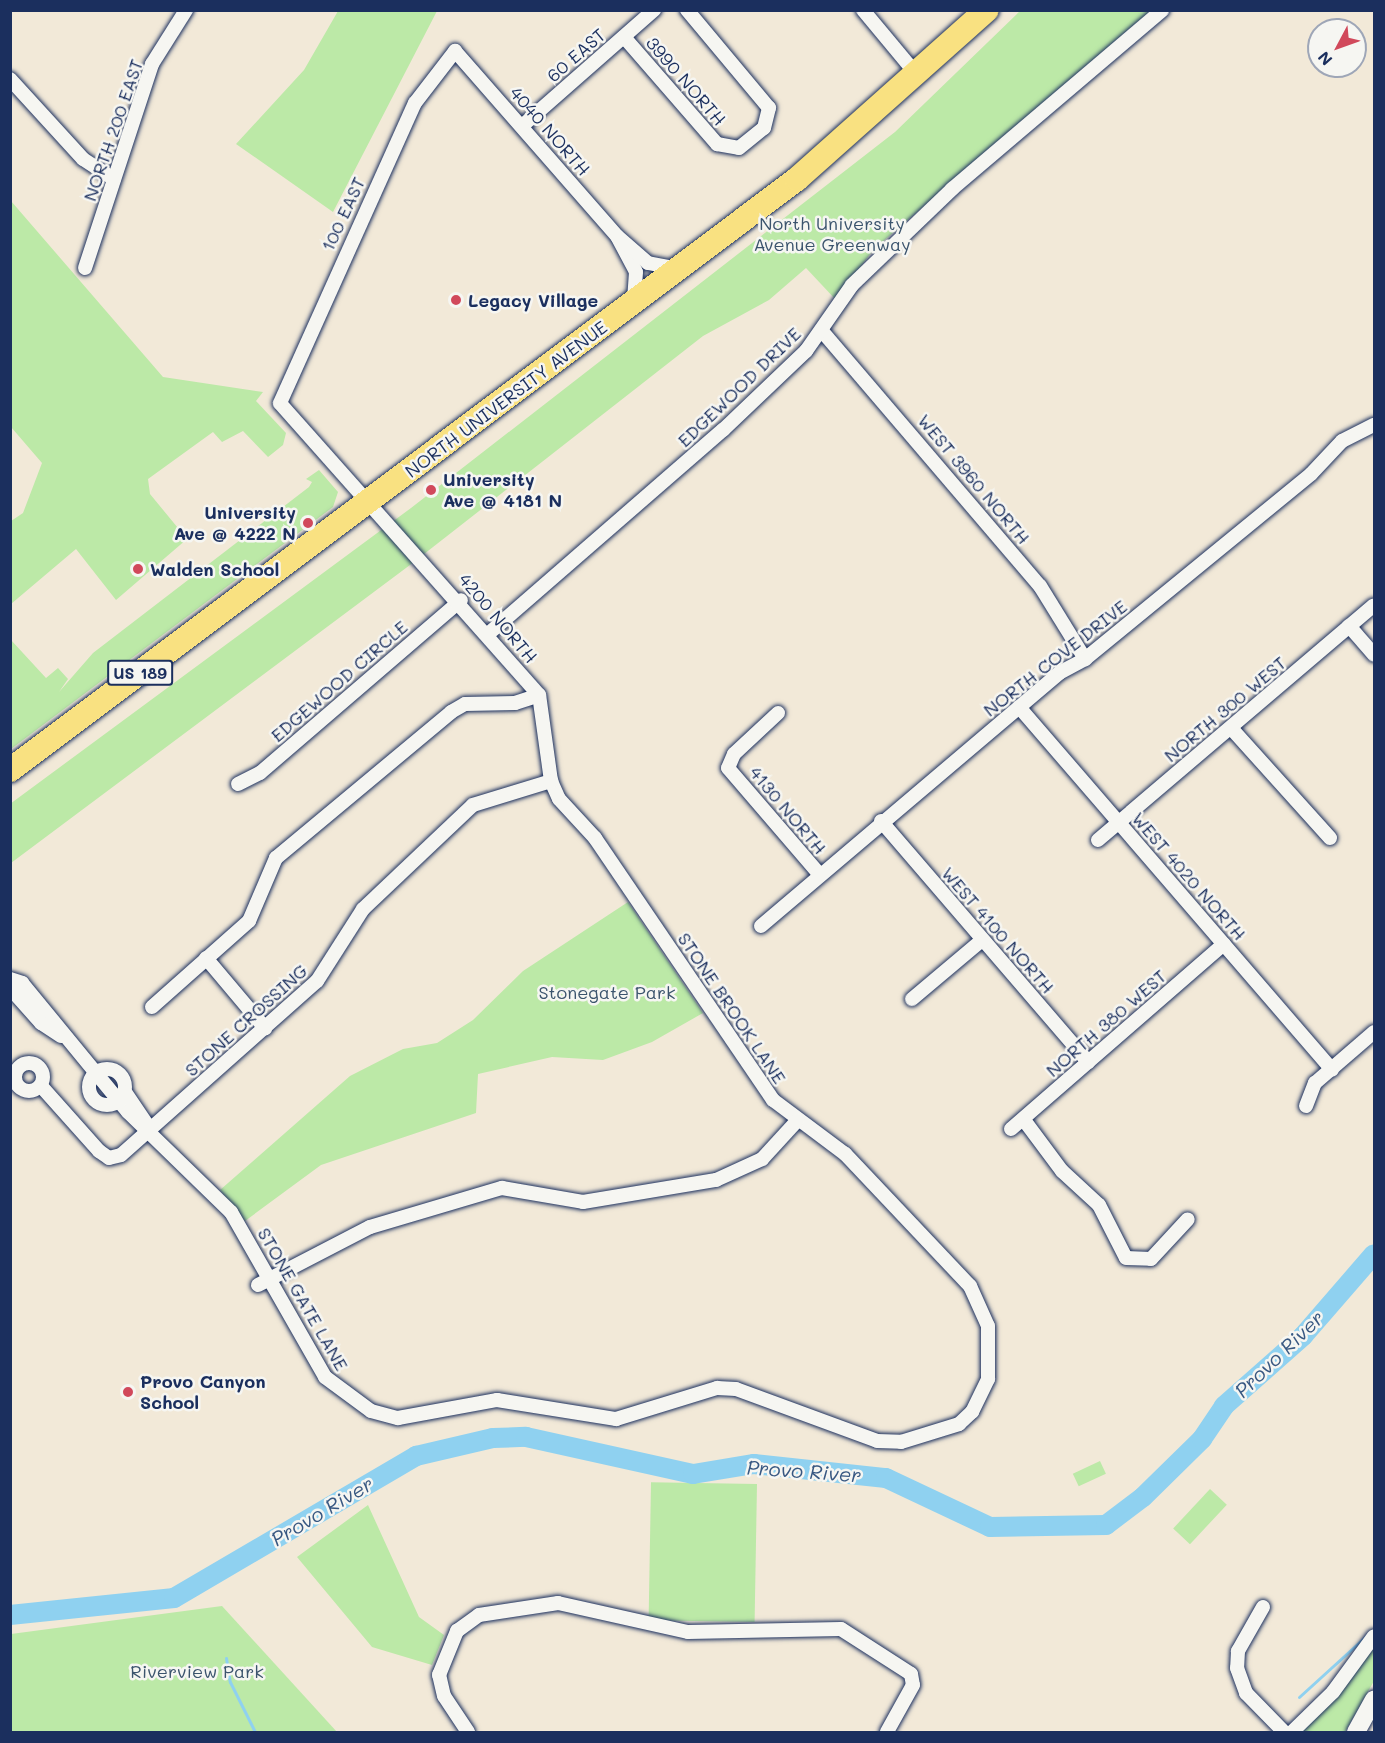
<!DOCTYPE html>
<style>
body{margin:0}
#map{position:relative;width:1385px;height:1743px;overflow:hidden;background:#f2e9d8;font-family:Mali,sans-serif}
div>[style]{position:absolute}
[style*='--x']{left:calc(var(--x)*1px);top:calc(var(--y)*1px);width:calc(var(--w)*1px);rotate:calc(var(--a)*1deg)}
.green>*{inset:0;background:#bce9a7;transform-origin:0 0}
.stream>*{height:3px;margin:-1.5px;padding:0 1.5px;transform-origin:1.5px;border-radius:1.5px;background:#8fd1f0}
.river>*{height:20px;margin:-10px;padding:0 10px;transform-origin:10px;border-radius:10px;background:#8fd1f0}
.roads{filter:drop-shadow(0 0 2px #1b2f5e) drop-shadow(0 0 2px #1b2f5e)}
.street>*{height:14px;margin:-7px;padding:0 7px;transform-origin:7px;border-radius:7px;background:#f6f6f2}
.street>.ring{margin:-7px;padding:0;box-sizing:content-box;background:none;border:14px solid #f6f6f2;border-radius:50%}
.secondary>*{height:18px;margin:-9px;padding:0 9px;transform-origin:9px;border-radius:9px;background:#f6f6f2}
.highway>*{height:24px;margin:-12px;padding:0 12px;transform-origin:12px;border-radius:12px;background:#f9e181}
.dots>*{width:16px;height:16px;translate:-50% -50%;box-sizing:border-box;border:3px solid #f6f6f2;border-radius:50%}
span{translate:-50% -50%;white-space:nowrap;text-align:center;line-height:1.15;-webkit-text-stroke:5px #f6f6f2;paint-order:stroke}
.shield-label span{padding:2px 4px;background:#f6f6f2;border:2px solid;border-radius:4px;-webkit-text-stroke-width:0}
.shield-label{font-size:16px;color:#1b2f5e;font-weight:700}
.street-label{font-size:18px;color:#1b2f5e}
.park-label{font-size:18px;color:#3b546d}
.poi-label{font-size:18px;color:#1b2f5e;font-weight:700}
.left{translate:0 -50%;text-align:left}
.right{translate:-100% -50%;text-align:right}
.water-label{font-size:20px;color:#385882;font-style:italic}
.frame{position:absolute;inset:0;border:12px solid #1b2f5e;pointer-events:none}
.north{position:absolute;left:1307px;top:18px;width:60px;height:60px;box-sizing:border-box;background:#f6f6f2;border:2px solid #9ea6b7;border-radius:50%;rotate:229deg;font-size:16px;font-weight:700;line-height:24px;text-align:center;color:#1b2f5e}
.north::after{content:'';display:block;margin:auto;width:21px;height:27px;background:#d1495b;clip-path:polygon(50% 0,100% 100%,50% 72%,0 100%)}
</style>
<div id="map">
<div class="green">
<div style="clip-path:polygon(338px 11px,437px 11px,333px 212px,236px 144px,304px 70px)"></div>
<div style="clip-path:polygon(1020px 11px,1150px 11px,873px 250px,836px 300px,806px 268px,769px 300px,703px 336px,410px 565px,11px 863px,10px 804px,411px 508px,895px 132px)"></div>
<div style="clip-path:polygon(11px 201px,163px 377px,263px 392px,256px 401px,286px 433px,283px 445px,268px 457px,243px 431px,222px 442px,213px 432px,148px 479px,150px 494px,187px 539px,116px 600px,76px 549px,11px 604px,11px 521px,23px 513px,42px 463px,11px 427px)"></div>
<div style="clip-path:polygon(319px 470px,338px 492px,333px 507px,11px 749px,11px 640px,46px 678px,58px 668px,68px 679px,59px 692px,93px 653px,309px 487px,312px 482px,306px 479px)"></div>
<div style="clip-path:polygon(628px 902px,703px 1013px,652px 1042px,603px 1060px,552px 1057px,478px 1074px,476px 1113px,321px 1165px,245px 1221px,220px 1190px,350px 1076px,403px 1049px,437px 1043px,473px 1020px,523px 971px)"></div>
<div style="left:1100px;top:1461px;width:14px;height:30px;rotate:65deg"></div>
<div style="left:757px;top:1484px;width:138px;height:106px;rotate:91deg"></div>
<div style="left:1210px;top:1489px;width:23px;height:54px;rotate:43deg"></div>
<div style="clip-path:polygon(368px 1505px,419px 1617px,444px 1635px,432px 1665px,372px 1647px,297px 1557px)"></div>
<div style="clip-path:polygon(222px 1606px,337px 1732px,11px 1732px,11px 1634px)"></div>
<div style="clip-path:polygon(1374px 1647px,1374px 1681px,1345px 1732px,1299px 1732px)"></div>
</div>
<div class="stream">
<div style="--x:226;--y:1658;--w:24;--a:81"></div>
<div style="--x:230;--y:1682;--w:56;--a:63.4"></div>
<div style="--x:1299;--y:1697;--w:91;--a:-42.3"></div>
</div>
<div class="river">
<div style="--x:10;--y:1615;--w:165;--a:-5.9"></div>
<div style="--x:174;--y:1598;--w:281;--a:-30.4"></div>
<div style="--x:416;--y:1456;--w:79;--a:-13.2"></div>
<div style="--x:493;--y:1438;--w:33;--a:-2"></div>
<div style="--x:526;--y:1437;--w:171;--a:12.5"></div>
<div style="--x:693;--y:1474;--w:62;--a:-9.3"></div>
<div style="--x:754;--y:1464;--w:133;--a:6.1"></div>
<div style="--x:886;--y:1478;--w:115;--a:25.2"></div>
<div style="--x:990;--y:1527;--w:116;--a:-1"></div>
<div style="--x:1106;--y:1525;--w:46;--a:-37.1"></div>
<div style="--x:1143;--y:1497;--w:83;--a:-44.5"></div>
<div style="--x:1202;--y:1439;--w:40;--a:-56"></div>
<div style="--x:1224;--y:1406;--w:106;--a:-41.5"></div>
<div style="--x:1303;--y:1336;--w:108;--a:-49.1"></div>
</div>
<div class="roads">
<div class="street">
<div style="--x:863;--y:10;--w:86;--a:50.2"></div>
<div style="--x:624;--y:37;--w:142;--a:49"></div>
<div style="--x:717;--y:144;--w:22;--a:10"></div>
<div style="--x:739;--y:148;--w:32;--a:-39"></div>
<div style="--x:764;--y:128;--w:21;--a:-76"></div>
<div style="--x:769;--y:108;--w:128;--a:-129.9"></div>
<div style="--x:10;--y:79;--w:108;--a:47.6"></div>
<div style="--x:83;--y:159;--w:37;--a:33"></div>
<div style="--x:522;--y:126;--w:176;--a:-41.3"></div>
<div style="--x:618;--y:238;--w:38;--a:62"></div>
<div style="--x:636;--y:272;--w:28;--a:94"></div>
<div style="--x:85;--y:268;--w:215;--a:-71.8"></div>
<div style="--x:152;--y:64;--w:64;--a:-57.8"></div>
<div style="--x:822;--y:331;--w:335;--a:49.5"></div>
<div style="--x:1040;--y:586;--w:86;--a:58.3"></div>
<div style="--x:1349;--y:626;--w:38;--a:49"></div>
<div style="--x:488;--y:634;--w:311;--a:-41"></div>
<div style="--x:723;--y:430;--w:115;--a:-43.6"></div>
<div style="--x:806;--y:351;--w:80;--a:-55.1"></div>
<div style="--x:852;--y:285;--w:139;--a:-43.8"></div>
<div style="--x:952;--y:189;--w:276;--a:-40.4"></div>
<div style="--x:1019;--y:707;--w:479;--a:49.2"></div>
<div style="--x:778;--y:713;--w:60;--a:137"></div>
<div style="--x:734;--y:754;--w:15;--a:113"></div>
<div style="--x:728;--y:768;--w:141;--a:49.3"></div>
<div style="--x:1231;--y:728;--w:148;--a:48"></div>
<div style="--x:238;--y:784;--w:25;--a:-27"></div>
<div style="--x:260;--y:773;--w:265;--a:-40.7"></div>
<div style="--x:881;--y:821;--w:318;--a:49.3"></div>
<div style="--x:1098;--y:840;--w:362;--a:-40.4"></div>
<div style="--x:761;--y:926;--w:391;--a:-40.3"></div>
<div style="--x:1059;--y:673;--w:30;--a:-28"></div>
<div style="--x:1085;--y:659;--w:292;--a:-39.3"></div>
<div style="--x:1311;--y:474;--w:45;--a:-46.8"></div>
<div style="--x:1342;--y:441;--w:36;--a:-27"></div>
<div style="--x:206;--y:958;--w:92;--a:49.9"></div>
<div style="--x:10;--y:979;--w:13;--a:18"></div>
<div style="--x:22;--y:983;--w:167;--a:50.6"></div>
<div style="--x:128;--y:1112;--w:144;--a:44.2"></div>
<div style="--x:231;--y:1212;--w:190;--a:60.3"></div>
<div style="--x:325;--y:1377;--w:57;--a:36.5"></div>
<div style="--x:371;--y:1411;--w:28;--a:15"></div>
<div style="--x:398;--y:1418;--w:101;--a:-10.3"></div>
<div style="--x:497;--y:1400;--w:121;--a:9.1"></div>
<div style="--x:616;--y:1419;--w:106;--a:-17.1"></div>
<div style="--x:717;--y:1388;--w:19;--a:3"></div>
<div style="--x:736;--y:1389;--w:150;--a:20.2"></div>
<div style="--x:877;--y:1441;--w:24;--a:2"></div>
<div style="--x:901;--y:1442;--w:61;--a:-17.2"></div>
<div style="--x:959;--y:1424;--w:18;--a:-43"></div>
<div style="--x:972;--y:1412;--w:37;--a:-64"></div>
<div style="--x:988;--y:1379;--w:53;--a:-90"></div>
<div style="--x:988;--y:1326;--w:44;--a:-114.2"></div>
<div style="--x:970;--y:1286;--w:182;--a:-133.4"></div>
<div style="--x:845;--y:1154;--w:90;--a:-143.1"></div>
<div style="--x:773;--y:1100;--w:317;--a:-124.2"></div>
<div style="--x:595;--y:838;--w:53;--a:-132.7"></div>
<div style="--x:559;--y:799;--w:20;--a:-114"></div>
<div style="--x:551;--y:781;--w:87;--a:-97.9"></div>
<div style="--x:539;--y:695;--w:390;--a:-131.6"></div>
<div style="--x:280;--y:403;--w:329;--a:-65.8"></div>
<div style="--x:415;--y:103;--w:66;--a:-52.4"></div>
<div style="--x:455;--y:51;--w:246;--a:48.8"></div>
<div style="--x:617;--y:236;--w:41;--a:41.1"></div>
<div style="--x:648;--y:263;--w:31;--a:11"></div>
<div style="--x:10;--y:988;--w:47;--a:48.5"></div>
<div style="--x:41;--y:1023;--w:24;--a:33"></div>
<div style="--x:912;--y:999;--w:92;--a:-40.1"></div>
<div style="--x:152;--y:1007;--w:130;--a:-41.6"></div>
<div style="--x:249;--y:921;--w:69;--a:-66.8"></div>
<div style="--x:276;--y:858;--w:228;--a:-39.8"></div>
<div style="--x:451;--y:712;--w:16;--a:-30"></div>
<div style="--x:465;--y:704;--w:50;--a:-1.1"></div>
<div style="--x:515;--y:703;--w:25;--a:-18"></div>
<div class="ring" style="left:15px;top:1063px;width:14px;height:14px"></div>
<div class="ring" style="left:89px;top:1069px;width:22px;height:22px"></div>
<div style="--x:41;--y:1086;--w:87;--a:48.3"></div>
<div style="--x:99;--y:1151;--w:12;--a:35"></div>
<div style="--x:109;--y:1158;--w:12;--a:-14"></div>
<div style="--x:121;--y:1155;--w:262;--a:-41.6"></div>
<div style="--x:317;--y:981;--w:85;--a:-57.4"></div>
<div style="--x:363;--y:909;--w:151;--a:-43.4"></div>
<div style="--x:473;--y:805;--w:82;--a:-17.1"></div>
<div style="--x:125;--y:1092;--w:41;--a:55.9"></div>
<div style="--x:1306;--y:1106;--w:25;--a:-69"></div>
<div style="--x:1315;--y:1083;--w:78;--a:-40.8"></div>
<div style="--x:1024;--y:1120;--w:64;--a:53.3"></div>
<div style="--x:1062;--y:1171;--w:50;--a:42.6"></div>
<div style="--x:1099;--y:1205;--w:59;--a:63"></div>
<div style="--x:1126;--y:1258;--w:25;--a:2"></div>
<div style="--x:1151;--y:1259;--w:54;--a:-47.2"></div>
<div style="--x:1011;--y:1129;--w:282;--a:-41"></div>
<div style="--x:258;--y:1285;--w:126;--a:-27.4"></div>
<div style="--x:370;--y:1227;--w:138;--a:-16.5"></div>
<div style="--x:502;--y:1188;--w:82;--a:9.8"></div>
<div style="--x:583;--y:1202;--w:135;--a:-9.4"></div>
<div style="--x:716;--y:1180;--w:51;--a:-24.5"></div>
<div style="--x:762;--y:1159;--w:52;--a:-47.4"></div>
<div style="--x:1263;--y:1607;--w:51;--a:119.6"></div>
<div style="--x:1238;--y:1651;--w:17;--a:93"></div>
<div style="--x:1237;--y:1668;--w:27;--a:70"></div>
<div style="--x:1246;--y:1693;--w:54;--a:45.7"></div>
<div style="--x:468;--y:1732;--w:43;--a:-123.7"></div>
<div style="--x:444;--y:1696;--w:22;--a:-103"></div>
<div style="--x:439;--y:1675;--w:48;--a:-67.8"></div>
<div style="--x:457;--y:1631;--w:27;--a:-36"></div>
<div style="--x:479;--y:1615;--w:80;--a:-8.6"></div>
<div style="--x:558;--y:1603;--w:133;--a:12.6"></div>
<div style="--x:688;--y:1632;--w:153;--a:-1.1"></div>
<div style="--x:841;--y:1629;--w:83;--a:32.7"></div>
<div style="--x:911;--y:1674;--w:11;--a:80"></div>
<div style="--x:913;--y:1685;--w:54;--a:119"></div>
<div style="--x:1292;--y:1732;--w:57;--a:-44.3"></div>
<div style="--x:1333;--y:1692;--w:69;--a:-53.8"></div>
</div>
<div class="secondary">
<div style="--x:1356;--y:1732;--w:37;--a:-61"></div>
</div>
<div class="highway">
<div style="--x:10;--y:770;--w:984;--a:-36.9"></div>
<div style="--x:797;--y:179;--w:254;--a:-41.7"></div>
</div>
</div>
<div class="dots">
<div style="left:456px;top:300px;background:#d1495b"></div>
<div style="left:431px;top:490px;background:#d1495b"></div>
<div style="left:308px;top:523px;background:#d1495b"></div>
<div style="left:138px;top:569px;background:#d1495b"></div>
<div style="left:128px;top:1392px;background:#d1495b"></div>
</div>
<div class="shield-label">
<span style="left:140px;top:673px">US 189</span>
</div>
<div class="street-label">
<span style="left:576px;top:55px;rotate:-41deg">60 EAST</span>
<span style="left:686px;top:81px;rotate:49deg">3990 NORTH</span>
<span style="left:113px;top:130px;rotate:-71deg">NORTH 200 EAST</span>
<span style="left:550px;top:131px;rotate:49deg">4040 NORTH</span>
<span style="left:343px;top:214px;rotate:-65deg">100 EAST</span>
<span style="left:739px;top:387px;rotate:-44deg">EDGEWOOD DRIVE</span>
<span style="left:506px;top:399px;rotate:-37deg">NORTH UNIVERSITY AVENUE</span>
<span style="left:974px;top:479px;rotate:50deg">WEST 3960 NORTH</span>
<span style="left:498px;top:618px;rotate:50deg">4200 NORTH</span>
<span style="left:1055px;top:658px;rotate:-38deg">NORTH COVE DRIVE</span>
<span style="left:339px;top:681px;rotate:-41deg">EDGEWOOD CIRCLE</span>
<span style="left:1225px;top:709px;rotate:-40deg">NORTH 300 WEST</span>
<span style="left:788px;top:810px;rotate:50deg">4130 NORTH</span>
<span style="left:1189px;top:876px;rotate:49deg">WEST 4020 NORTH</span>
<span style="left:998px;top:930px;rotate:49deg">WEST 4100 NORTH</span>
<span style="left:732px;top:1008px;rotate:56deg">STONE BROOK LANE</span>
<span style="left:246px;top:1020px;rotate:-42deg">STONE CROSSING</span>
<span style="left:1106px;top:1023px;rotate:-41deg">NORTH 380 WEST</span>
<span style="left:303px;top:1299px;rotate:60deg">STONE GATE LANE</span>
</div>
<div class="park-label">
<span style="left:832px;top:234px">North University<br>Avenue Greenway</span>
<span style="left:607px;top:992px">Stonegate Park</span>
<span style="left:197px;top:1671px">Riverview Park</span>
</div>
<div class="poi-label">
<span class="left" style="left:468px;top:300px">Legacy Village</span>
<span class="left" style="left:443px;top:490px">University<br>Ave @ 4181 N</span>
<span class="right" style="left:296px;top:523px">University<br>Ave @ 4222 N</span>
<span class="left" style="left:150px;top:569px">Walden School</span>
<span class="left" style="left:140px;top:1392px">Provo Canyon<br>School</span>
</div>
<div class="water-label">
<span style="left:1279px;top:1354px;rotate:-44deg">Provo River</span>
<span style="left:804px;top:1471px;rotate:4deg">Provo River</span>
<span style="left:322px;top:1511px;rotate:-31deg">Provo River</span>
</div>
<div class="frame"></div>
<div class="north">N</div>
</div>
